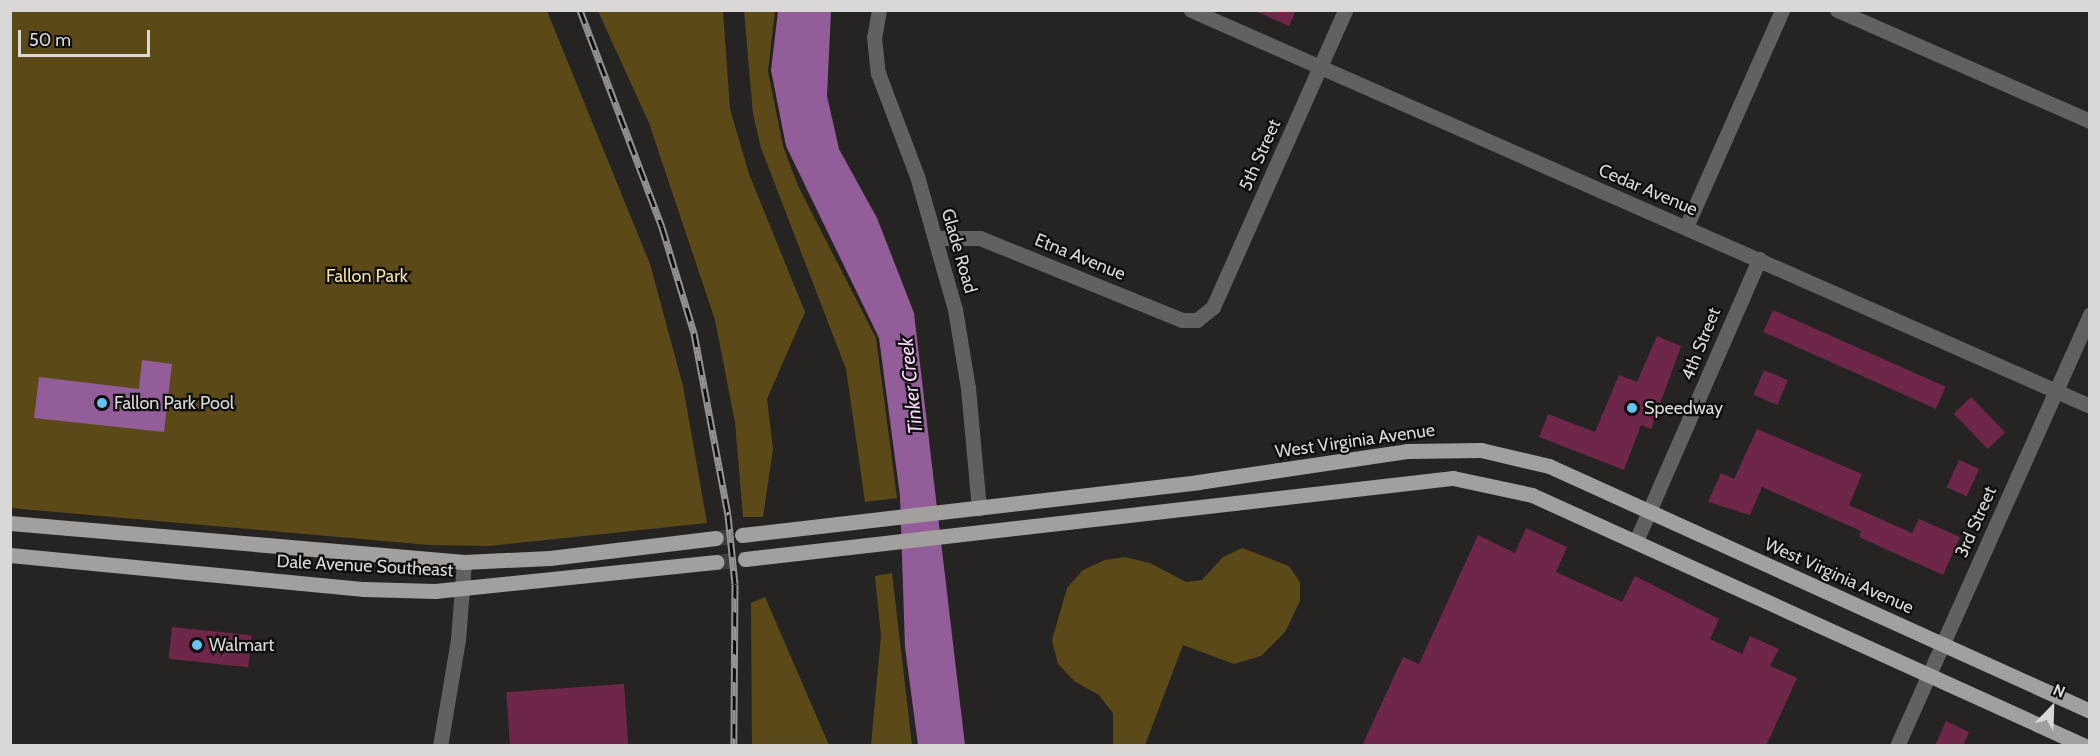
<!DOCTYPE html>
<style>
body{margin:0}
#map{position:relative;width:2100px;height:756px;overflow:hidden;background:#262323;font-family:Cabin,sans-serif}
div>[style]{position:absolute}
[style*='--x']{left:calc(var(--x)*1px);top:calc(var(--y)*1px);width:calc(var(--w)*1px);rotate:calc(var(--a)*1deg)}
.green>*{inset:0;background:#5c4918}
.water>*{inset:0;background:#925d99}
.building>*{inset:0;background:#6e2749;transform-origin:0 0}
.primary-tunnel>*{height:15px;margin-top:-7.5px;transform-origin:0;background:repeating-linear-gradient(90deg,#413e3e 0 15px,transparent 0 23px)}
.minor>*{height:15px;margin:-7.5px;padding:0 7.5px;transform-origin:7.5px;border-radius:7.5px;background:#636160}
.tertiary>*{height:15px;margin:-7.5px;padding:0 7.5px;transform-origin:7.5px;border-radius:7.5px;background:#636160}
.primary>*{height:15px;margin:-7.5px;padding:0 7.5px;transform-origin:7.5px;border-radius:7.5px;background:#a29f9d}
.rail>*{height:7px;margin-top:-3.5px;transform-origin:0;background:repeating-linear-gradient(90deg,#0e0d0d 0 14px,#959292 0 28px);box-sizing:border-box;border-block:2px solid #959292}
.dots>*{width:16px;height:16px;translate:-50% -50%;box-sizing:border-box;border:3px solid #0e0d0d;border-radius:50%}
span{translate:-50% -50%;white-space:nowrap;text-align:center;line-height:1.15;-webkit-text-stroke:4.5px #0e0d0d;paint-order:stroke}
.street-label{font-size:18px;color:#dad8d7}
.park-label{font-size:18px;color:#f8dea1}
.poi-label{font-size:18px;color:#dad8d7}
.left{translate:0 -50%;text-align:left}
.water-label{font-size:20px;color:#f6d8fa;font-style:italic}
.frame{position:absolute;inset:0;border:12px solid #dad8d7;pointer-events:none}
.north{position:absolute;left:2022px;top:678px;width:60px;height:60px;-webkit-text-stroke:4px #0e0d0d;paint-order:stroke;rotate:23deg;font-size:16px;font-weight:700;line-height:24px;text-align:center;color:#dad8d7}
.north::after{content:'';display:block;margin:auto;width:21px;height:27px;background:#dad8d7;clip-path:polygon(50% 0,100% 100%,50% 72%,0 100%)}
.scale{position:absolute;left:18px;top:30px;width:132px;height:27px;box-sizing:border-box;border:3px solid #dad8d7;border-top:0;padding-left:8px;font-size:18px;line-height:21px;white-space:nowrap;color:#dad8d7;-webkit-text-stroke:4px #0e0d0d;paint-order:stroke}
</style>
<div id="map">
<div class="green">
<div style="clip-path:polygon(10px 11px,547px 11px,650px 264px,683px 386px,707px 523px,489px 546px,429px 545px,11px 508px)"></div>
<div style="clip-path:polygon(598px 11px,723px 11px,730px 109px,749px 174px,805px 312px,767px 399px,773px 449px,763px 517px,743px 517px,735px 422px,715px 320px,649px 123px)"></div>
<div style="clip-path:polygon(744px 11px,775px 11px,768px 71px,783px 146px,798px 186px,876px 338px,897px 498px,865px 502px,846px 369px,761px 148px,753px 114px)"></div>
<div style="clip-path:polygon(1242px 548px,1289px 566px,1300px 582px,1300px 601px,1285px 632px,1261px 656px,1234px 664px,1183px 645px,1145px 745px,1113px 745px,1113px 713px,1099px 695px,1074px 681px,1058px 664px,1052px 640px,1067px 588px,1083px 570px,1105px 560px,1125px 557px,1150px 563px,1186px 582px,1202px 580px,1223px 557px)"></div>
<div style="clip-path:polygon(892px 573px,912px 745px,871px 745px,881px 636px,875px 576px)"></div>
<div style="clip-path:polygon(765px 597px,829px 745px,752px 745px,751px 603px)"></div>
</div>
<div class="water">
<div style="clip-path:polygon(778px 11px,831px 11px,827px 96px,839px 149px,877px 218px,914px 313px,965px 745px,918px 745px,905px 647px,900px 496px,879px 338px,786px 146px,771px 70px)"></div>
<div style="clip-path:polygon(142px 360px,172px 364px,164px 432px,34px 418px,39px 377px,139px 389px)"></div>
</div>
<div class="building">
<div style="clip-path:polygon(1253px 10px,1296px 10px,1289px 26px)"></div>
<div style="left:1773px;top:310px;width:189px;height:24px;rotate:24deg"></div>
<div style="clip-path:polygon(1657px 336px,1681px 346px,1651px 429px,1641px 425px,1624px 470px,1539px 437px,1548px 414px,1595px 432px,1619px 375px,1637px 382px)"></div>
<div style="left:1764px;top:370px;width:26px;height:27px;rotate:23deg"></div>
<div style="left:1971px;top:397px;width:49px;height:24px;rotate:46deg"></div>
<div style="clip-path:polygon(1757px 429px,1862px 474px,1849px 505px,1912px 533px,1919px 519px,1960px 537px,1943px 575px,1859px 537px,1861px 531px,1762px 487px,1750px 515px,1708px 502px,1721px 473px,1734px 479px)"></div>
<div style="left:1959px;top:460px;width:22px;height:30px;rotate:24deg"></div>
<div style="clip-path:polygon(1526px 528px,1567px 547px,1556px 572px,1622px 602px,1635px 576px,1719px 619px,1710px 639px,1742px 654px,1750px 636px,1779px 649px,1770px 666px,1797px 678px,1766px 746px,1362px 746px,1403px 657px,1419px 664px,1478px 535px,1515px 553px)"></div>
<div style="left:172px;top:627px;width:80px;height:32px;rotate:6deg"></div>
<div style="left:624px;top:684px;width:62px;height:118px;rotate:86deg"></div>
<div style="clip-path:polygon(1946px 721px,1969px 732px,1963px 746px,1935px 746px)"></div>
</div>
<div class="primary-tunnel">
<div style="--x:716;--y:538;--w:26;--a:-7"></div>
<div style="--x:717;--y:562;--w:28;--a:-6"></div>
</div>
<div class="minor">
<div style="--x:879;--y:10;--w:27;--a:100"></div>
<div style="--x:874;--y:37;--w:36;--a:84"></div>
<div style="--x:878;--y:73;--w:110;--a:69.3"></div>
<div style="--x:917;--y:176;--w:138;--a:74.1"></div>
<div style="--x:955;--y:309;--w:80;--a:80.7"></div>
<div style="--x:968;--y:388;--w:121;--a:84.8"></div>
<div style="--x:1191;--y:10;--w:982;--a:23.77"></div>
<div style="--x:1837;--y:10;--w:276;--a:23.7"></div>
<div style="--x:1686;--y:227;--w:237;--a:-66.1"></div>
<div style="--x:935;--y:238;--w:45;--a:0"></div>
<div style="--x:980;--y:238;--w:218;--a:22.1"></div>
<div style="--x:1182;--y:320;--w:15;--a:0"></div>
<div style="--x:1197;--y:320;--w:21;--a:-39"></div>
<div style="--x:1213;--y:307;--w:325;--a:-66"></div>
<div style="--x:1636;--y:541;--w:308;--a:-66.4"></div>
<div style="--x:440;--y:746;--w:108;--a:-80.4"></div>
<div style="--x:458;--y:640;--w:78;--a:-85.6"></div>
</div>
<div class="tertiary">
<div style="--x:1897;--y:746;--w:473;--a:-65.9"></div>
</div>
<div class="primary">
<div style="--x:10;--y:523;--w:456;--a:4.9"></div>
<div style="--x:464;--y:562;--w:86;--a:-2.7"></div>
<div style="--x:550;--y:558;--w:167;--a:-6.9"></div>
<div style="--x:742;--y:535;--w:459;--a:-6.6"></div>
<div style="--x:1198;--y:482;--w:211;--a:-8.4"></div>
<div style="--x:1407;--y:451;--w:74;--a:-0.8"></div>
<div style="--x:1481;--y:450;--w:70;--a:13.2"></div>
<div style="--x:1549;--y:466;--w:594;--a:24.36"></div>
<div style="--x:10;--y:555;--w:356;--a:5.5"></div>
<div style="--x:364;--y:589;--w:71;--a:1.6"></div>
<div style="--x:435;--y:591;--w:283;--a:-5.9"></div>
<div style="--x:745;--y:559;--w:713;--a:-6.53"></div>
<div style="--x:1453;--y:478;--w:81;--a:12.1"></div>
<div style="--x:1532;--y:495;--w:607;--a:24.41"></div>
</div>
<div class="rail">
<div style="--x:580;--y:10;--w:232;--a:69.3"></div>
<div style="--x:662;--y:227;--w:111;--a:73.2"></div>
<div style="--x:694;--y:333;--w:185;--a:79.4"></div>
<div style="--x:728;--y:515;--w:69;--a:84.2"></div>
<div style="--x:735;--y:584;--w:162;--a:90.4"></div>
</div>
<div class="dots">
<div style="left:102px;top:403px;background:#65c4ef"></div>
<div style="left:1632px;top:408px;background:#65c4ef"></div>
<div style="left:197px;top:645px;background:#65c4ef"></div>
</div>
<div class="street-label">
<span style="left:1260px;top:155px;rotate:-66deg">5th Street</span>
<span style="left:1648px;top:190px;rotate:23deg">Cedar Avenue</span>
<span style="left:959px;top:251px;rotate:74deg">Glade Road</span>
<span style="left:1080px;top:257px;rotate:22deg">Etna Avenue</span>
<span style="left:1701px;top:344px;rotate:-68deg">4th Street</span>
<span style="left:1355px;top:441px;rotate:-8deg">West Virginia Avenue</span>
<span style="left:1976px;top:522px;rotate:-66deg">3rd Street</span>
<span style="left:365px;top:566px;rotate:3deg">Dale Avenue Southeast</span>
<span style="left:1839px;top:576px;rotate:24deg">West Virginia Avenue</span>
</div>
<div class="park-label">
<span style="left:367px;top:276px">Fallon Park</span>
</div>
<div class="poi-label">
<span class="left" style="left:114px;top:403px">Fallon Park Pool</span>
<span class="left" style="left:1644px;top:408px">Speedway</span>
<span class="left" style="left:209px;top:645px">Walmart</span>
</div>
<div class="water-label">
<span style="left:911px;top:386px;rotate:-96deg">Tinker Creek</span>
</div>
<div class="frame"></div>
<div class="north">N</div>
<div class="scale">50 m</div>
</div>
